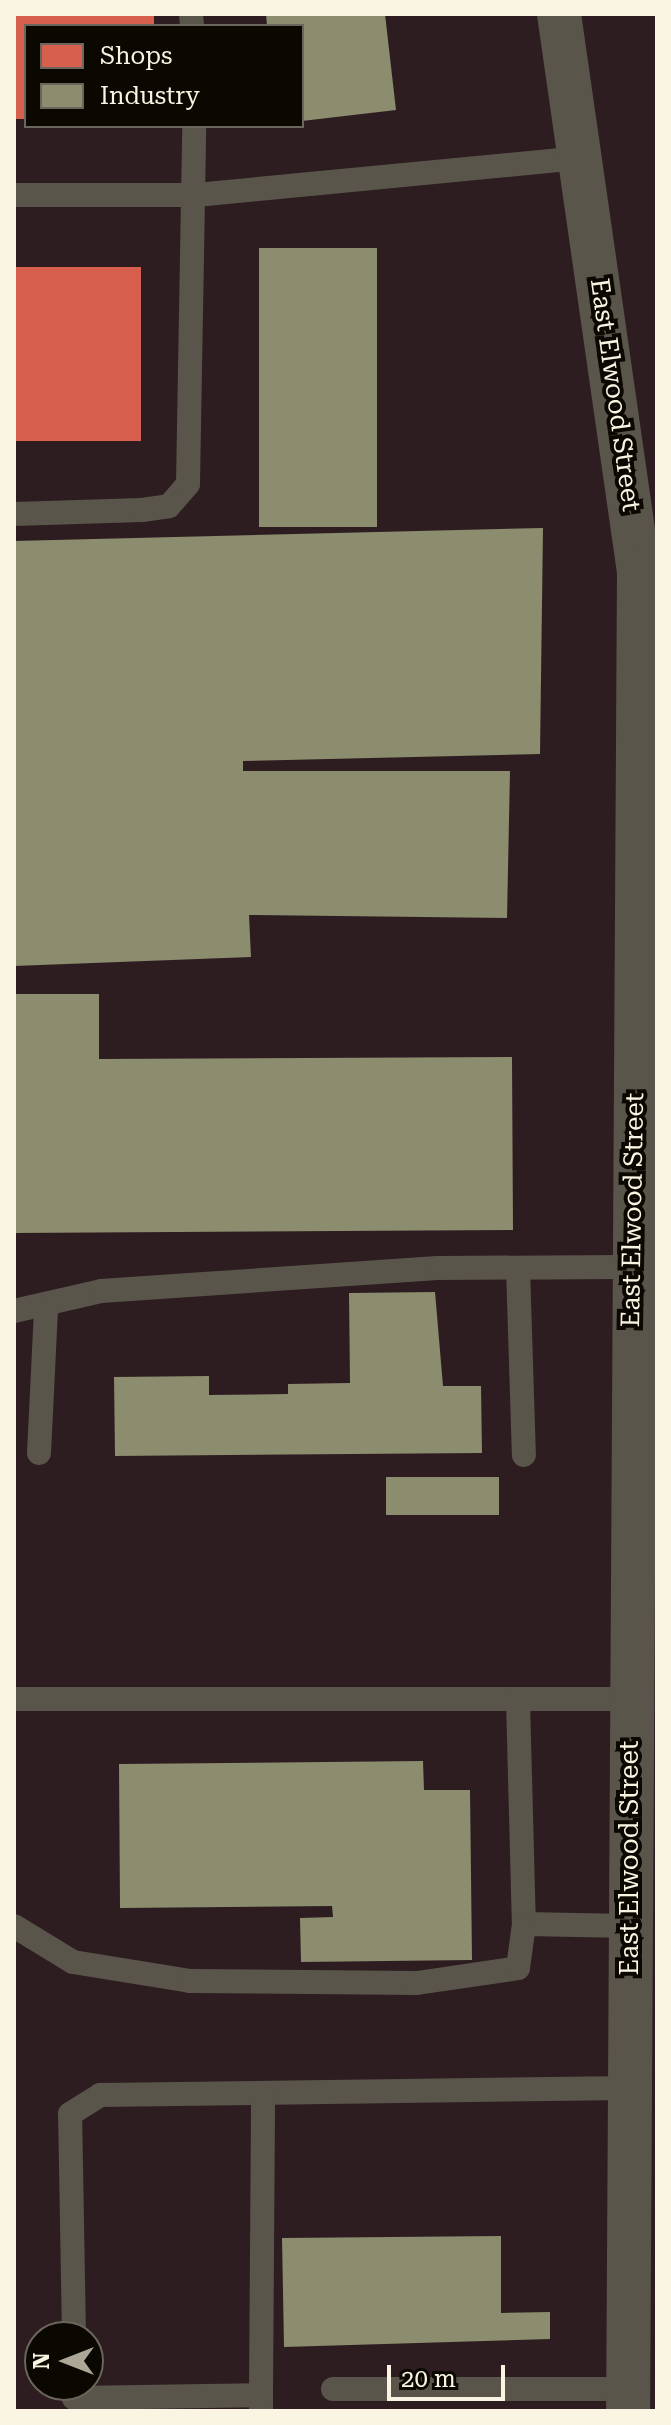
<!DOCTYPE html>
<style>
body{margin:0}
#map{position:relative;width:671px;height:2425px;overflow:hidden;background:#1d1809;font-family:"Roboto Serif",serif}
div>[style]{position:absolute}
[style*='--x']{left:calc(var(--x)*1px);top:calc(var(--y)*1px);width:calc(var(--w)*1px);rotate:calc(var(--a)*1deg)}
.industrial>*{inset:0;background:#2d1d21}
.shops>*{inset:0;background:#d6604d;transform-origin:0 0}
.industry>*{inset:0;background:#8c8c6e;transform-origin:0 0}
.lane>*{height:24px;margin:-12px;padding:0 12px;transform-origin:12px;border-radius:12px;background:#59554a}
.street>*{height:44px;margin:-22px;padding:0 22px;transform-origin:22px;border-radius:22px;background:#59554a}
span{translate:-50% -50%;white-space:nowrap;text-align:center;line-height:1.15;-webkit-text-stroke:8px #0b0701;paint-order:stroke}
.street-label{font-size:26px;color:#faf4e3}
.frame{position:absolute;inset:0;border:16px solid #faf4e3;pointer-events:none}
.legend{position:absolute;left:24px;top:24px;width:280px;height:104px;box-sizing:border-box;background:#0b0701;border:2px solid #6b665b;margin:0;padding:10px 14px;list-style:none;font-size:24px;color:#faf4e3}
.legend li{display:flex;align-items:center;gap:16px;height:40px}
.legend b{width:40px;border:2px solid #6b665b}
.north{position:absolute;left:24px;top:2321px;width:80px;height:80px;box-sizing:border-box;background:#0b0701;border:2px solid #6b665b;border-radius:50%;rotate:270deg;font-size:22px;font-weight:700;line-height:32px;text-align:center;color:#faf4e3}
.north::after{content:'';display:block;margin:auto;width:28px;height:36px;background:#ada797;clip-path:polygon(50% 0,100% 100%,50% 72%,0 100%)}
.scale{position:absolute;left:387px;top:2365px;width:118px;height:36px;box-sizing:border-box;border:4px solid #faf4e3;border-top:0;padding-left:10px;font-size:24px;line-height:28px;white-space:nowrap;color:#faf4e3;-webkit-text-stroke:6px #0b0701;paint-order:stroke}
</style>
<div id="map">
<div class="industrial">
<div style="clip-path:polygon(evenodd,14px 14px,657px 14px,657px 2411px,14px 2411px,14px 14px,26px 26px,302px 26px,302px 126px,26px 126px,26px 26px,14px 14px,40px 2337px,88px 2337px,88px 2385px,40px 2385px,40px 2337px)"></div>
</div>
<div class="shops">
<div style="clip-path:polygon(14px 14px,154px 14px,154px 26px,26px 26px,26px 119px,14px 119px)"></div>
<div style="left:14px;top:267px;width:127px;height:174px"></div>
</div>
<div class="industry">
<div style="clip-path:polygon(266px 14px,385px 14px,396px 110px,302px 121px,302px 26px,267px 26px)"></div>
<div style="left:259px;top:248px;width:118px;height:279px"></div>
<div style="clip-path:polygon(543px 528px,540px 754px,243px 761px,243px 771px,510px 771px,507px 918px,249px 915px,251px 957px,14px 966px,14px 541px)"></div>
<div style="clip-path:polygon(14px 994px,99px 994px,99px 1059px,512px 1057px,513px 1230px,14px 1233px)"></div>
<div style="clip-path:polygon(435px 1292px,443px 1386px,481px 1386px,482px 1453px,115px 1456px,114px 1377px,209px 1376px,209px 1395px,288px 1394px,288px 1384px,350px 1383px,349px 1293px)"></div>
<div style="left:386px;top:1477px;width:113px;height:38px"></div>
<div style="clip-path:polygon(423px 1761px,424px 1790px,470px 1790px,472px 1960px,301px 1962px,300px 1918px,333px 1917px,332px 1906px,120px 1908px,119px 1764px)"></div>
<div style="clip-path:polygon(501px 2236px,501px 2313px,550px 2312px,550px 2339px,284px 2347px,282px 2238px)"></div>
</div>
<div class="lane">
<div style="--x:191;--y:14;--w:12;--a:85"></div>
<div style="--x:14;--y:195;--w:182;--a:0"></div>
<div style="--x:196;--y:195;--w:387;--a:-5.5"></div>
<div style="--x:14;--y:514;--w:128;--a:-1.8"></div>
<div style="--x:142;--y:510;--w:27;--a:-8"></div>
<div style="--x:169;--y:506;--w:29;--a:-49"></div>
<div style="--x:188;--y:484;--w:358;--a:-89"></div>
<div style="--x:518;--y:1268;--w:187;--a:88.2"></div>
<div style="--x:14;--y:1311;--w:89;--a:-12.9"></div>
<div style="--x:101;--y:1291;--w:337;--a:-3.9"></div>
<div style="--x:437;--y:1268;--w:220;--a:-0.3"></div>
<div style="--x:39;--y:1453;--w:144;--a:-87.2"></div>
<div style="--x:14;--y:1699;--w:616;--a:0"></div>
<div style="--x:518;--y:1700;--w:224;--a:88.5"></div>
<div style="--x:524;--y:1924;--w:106;--a:1.1"></div>
<div style="--x:14;--y:1926;--w:69;--a:31.4"></div>
<div style="--x:73;--y:1962;--w:119;--a:9.2"></div>
<div style="--x:190;--y:1981;--w:227;--a:0.5"></div>
<div style="--x:417;--y:1983;--w:102;--a:-8.4"></div>
<div style="--x:518;--y:1968;--w:44;--a:-82.2"></div>
<div style="--x:74;--y:2337;--w:223;--a:-91"></div>
<div style="--x:70;--y:2114;--w:36;--a:-32"></div>
<div style="--x:100;--y:2095;--w:530;--a:-0.76"></div>
<div style="--x:74;--y:2385;--w:13;--a:90"></div>
<div style="--x:74;--y:2398;--w:187;--a:-0.9"></div>
<div style="--x:261;--y:2395;--w:14;--a:90"></div>
<div style="--x:333;--y:2389;--w:295;--a:0"></div>
<div style="--x:261;--y:2395;--w:302;--a:-89.6"></div>
</div>
<div class="street">
<div style="--x:559;--y:14;--w:564;--a:81.84"></div>
<div style="--x:639;--y:572;--w:1839;--a:90.34"></div>
</div>
<div class="street-label">
<span style="left:615px;top:395px;rotate:82deg">East Elwood Street</span>
<span style="left:633px;top:1210px;rotate:-89deg">East Elwood Street</span>
<span style="left:630px;top:1858px;rotate:-90deg">East Elwood Street</span>
</div>
<div class="frame"></div>
<ul class="legend">
<li><b style="height:22px;background:#d6604d"></b>Shops</li>
<li><b style="height:22px;background:#8c8c6e"></b>Industry</li>
</ul>
<div class="north">N</div>
<div class="scale">20 m</div>
</div>
